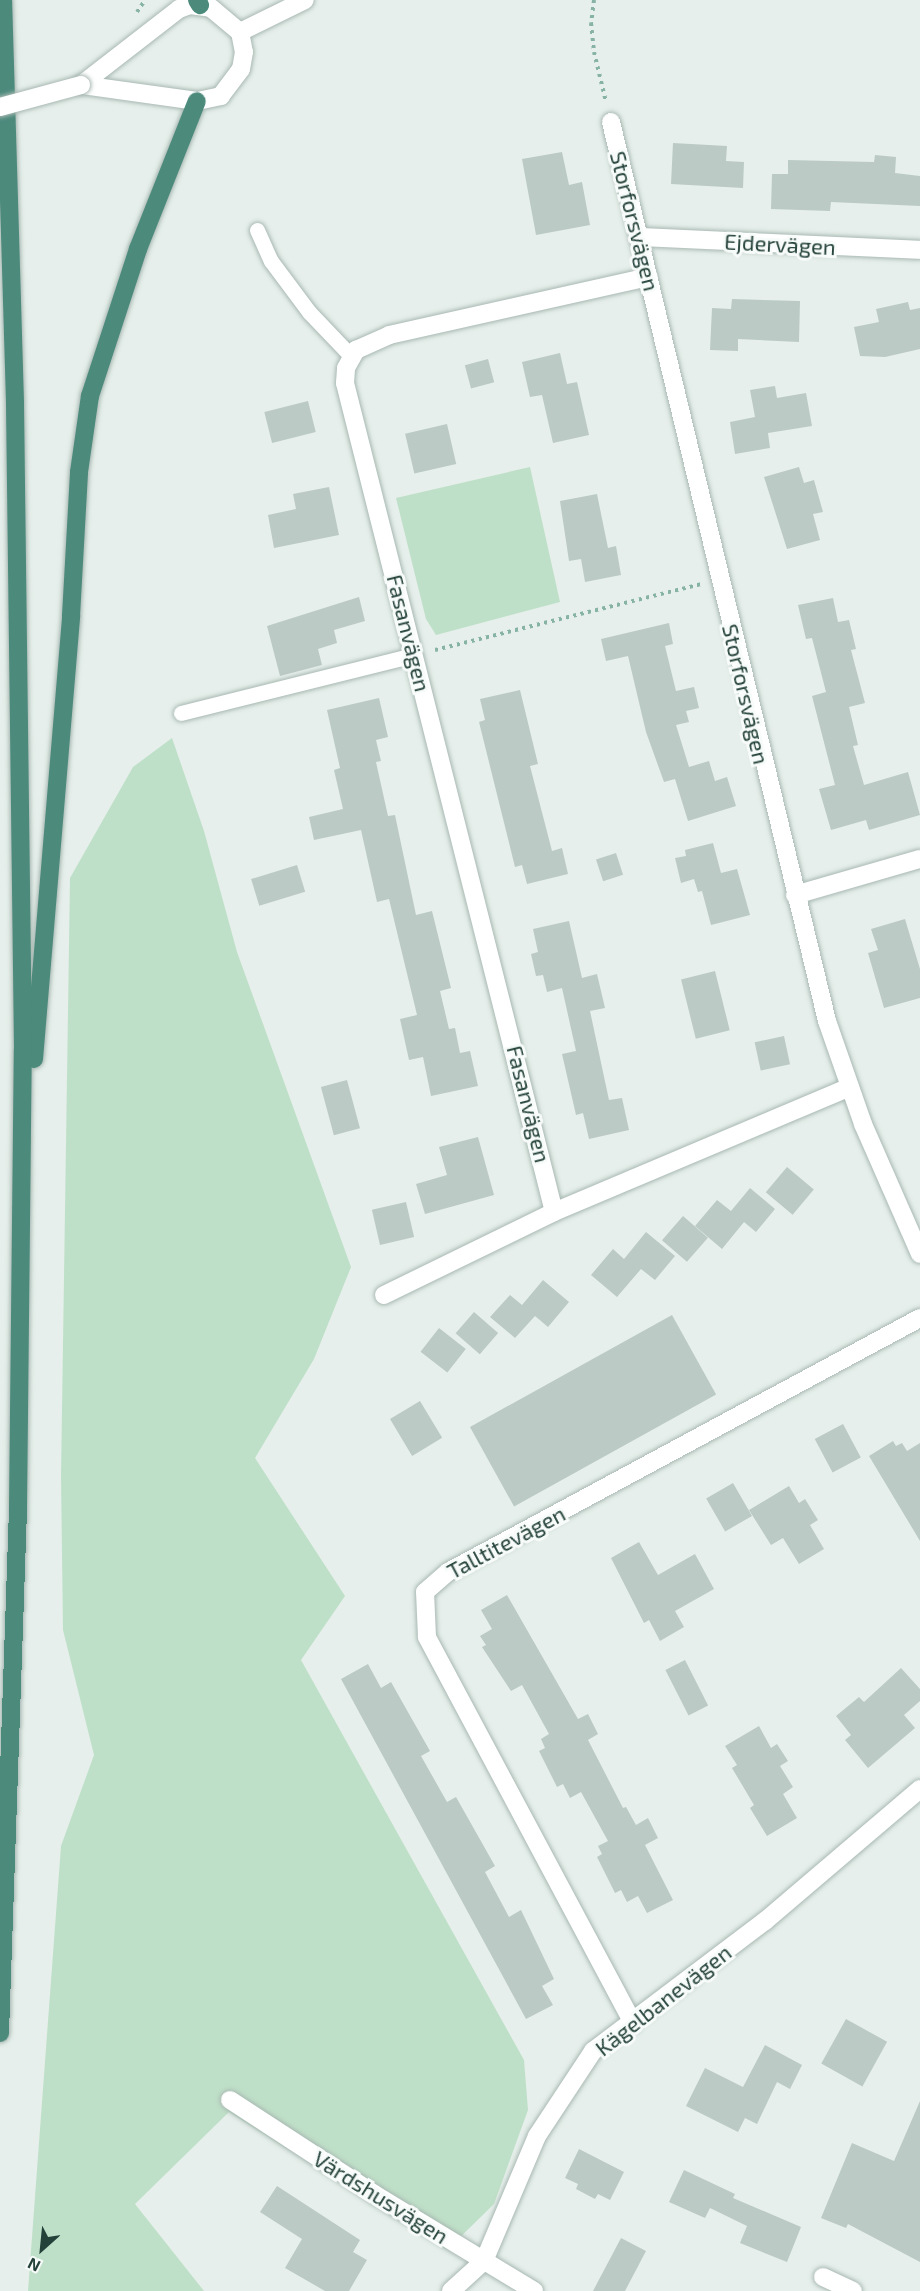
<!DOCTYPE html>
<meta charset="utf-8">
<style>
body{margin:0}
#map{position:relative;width:920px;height:2291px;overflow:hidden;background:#e6efeb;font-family:"Exo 2",sans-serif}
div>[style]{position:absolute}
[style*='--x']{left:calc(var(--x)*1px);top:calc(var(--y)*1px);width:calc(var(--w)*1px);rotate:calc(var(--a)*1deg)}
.green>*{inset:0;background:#bfe0c8}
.building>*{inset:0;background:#bbcac4;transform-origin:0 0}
.path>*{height:4px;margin-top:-2px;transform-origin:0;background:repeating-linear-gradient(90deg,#86b3a5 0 3px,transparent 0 7.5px)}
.roads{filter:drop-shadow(0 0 2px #a8b8b2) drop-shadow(0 0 2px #a8b8b2)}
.service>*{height:15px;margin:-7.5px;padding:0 7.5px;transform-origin:7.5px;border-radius:7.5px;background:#fff}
.minor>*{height:18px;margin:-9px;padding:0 9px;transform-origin:9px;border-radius:9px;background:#fff}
.tertiary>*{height:18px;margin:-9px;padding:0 9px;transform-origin:9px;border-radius:9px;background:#fff}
.trunk>*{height:18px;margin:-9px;padding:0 9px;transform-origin:9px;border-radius:9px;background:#4c8a7c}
.bridges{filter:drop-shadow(0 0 2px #a8b8b2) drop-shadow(0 0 2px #a8b8b2)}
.tertiary-bridge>*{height:18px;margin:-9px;padding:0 9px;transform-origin:9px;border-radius:9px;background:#fff}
span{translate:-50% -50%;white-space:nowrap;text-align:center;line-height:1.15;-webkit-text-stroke:6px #f7fbf9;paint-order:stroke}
.street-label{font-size:22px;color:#24423a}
.north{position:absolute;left:12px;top:2219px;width:60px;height:60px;-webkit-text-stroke:4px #f7fbf9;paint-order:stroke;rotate:207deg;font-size:16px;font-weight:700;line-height:24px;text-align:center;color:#24423a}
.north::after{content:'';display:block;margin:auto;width:21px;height:27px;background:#24423a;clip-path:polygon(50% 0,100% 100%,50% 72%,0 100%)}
</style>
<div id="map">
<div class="green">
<div style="clip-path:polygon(530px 467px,560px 602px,436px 635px,426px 619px,396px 498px)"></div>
<div style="clip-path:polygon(172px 738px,204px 831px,237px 952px,351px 1267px,314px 1359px,255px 1458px,345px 1596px,301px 1660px,524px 2060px,528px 2110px,494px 2204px,447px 2250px,229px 2112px,135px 2204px,204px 2291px,28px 2291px,61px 1846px,94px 1755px,63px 1630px,61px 1476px,70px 878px,133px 767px)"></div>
</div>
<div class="building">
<div style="clip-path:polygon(673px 143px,727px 146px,726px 161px,744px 162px,743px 188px,671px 184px)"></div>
<div style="clip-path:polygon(562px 152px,569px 185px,582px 182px,590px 225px,536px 235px,522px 159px)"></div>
<div style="clip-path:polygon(875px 155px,896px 157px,895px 173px,920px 176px,920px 206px,831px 202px,830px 211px,771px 209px,772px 174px,788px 174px,788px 160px,874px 162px)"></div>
<div style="clip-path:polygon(732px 299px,800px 301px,799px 342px,738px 339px,738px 351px,710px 350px,712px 308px,731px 309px)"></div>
<div style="clip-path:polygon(908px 302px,910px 310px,920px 308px,920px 349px,885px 357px,860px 356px,854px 327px,879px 322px,876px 309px)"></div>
<div style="clip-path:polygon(560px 353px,567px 384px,577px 382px,589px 435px,553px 443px,542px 395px,530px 397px,522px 362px)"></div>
<div style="left:488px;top:359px;width:24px;height:24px;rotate:75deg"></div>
<div style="clip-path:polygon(775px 386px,777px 398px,806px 393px,812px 426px,768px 433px,770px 448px,735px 454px,730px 422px,755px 417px,750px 390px)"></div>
<div style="left:308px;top:401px;width:32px;height:45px;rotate:76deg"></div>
<div style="left:447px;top:424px;width:41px;height:43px;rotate:77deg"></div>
<div style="clip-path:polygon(799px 467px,804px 483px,814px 480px,823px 512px,813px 514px,820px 540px,787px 549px,764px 477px)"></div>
<div style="clip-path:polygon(329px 487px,339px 535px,274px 548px,268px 515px,296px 509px,293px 494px)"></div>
<div style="clip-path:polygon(597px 494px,608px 548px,616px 546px,621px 575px,585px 582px,581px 559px,569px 561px,560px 501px)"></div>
<div style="clip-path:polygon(359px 597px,365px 621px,334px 630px,337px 643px,318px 649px,322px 665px,280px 676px,267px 626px)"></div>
<div style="clip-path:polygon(833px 598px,838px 622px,849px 620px,856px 649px,851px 650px,865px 703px,849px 707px,858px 745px,853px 746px,864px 785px,908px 772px,920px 815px,869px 830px,866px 820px,831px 830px,819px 789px,835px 785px,812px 696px,826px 692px,812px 638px,806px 639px,798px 605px)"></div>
<div style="clip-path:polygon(669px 623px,673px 644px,665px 646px,676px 691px,694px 687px,699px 708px,686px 711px,689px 722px,676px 725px,689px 767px,709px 761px,715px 781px,727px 777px,736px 806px,688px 821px,675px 779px,664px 782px,646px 732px,628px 656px,606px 661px,601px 639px)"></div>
<div style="clip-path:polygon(520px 690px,538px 764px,530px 766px,552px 851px,562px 848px,568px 874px,527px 884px,522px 865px,515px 867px,479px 722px,485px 720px,480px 699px)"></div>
<div style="clip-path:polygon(379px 698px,388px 737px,376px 740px,381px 761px,376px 762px,388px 816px,395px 815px,416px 915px,432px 911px,451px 988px,440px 991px,449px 1029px,455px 1028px,460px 1053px,470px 1051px,478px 1086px,431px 1096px,423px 1057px,409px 1060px,400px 1019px,417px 1015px,389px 899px,377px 902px,361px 830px,314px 840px,309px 817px,343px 809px,334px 770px,340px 768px,327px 710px)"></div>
<div style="clip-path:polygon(713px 843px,721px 873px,737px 869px,750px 915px,711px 925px,702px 891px,698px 892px,694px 879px,681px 883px,675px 858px,686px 856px,685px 850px)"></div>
<div style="left:616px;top:853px;width:23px;height:21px;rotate:72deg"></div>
<div style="left:297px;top:865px;width:28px;height:48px;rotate:73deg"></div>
<div style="clip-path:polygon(905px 919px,920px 969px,920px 998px,884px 1008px,868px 953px,878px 950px,871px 929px)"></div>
<div style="clip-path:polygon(569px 921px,582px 978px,597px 974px,605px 1008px,590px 1011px,609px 1100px,622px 1098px,629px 1130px,589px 1139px,583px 1113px,576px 1115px,562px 1054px,576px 1051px,562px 988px,547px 992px,543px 975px,536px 976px,531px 954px,538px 952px,533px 929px)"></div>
<div style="left:715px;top:971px;width:61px;height:35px;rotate:76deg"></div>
<div style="left:784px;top:1036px;width:29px;height:30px;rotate:78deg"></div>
<div style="left:347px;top:1080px;width:50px;height:27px;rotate:75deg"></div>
<div style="clip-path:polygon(478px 1137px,494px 1195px,425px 1214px,416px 1184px,447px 1175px,439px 1147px)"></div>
<div style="left:787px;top:1167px;width:35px;height:33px;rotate:40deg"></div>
<div style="clip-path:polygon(750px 1188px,775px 1209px,756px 1232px,744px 1222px,722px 1249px,695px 1226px,717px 1200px,731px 1211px)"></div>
<div style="left:406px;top:1202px;width:36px;height:35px;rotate:77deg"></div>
<div style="left:683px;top:1216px;width:33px;height:32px;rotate:41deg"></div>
<div style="clip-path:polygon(646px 1232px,675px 1256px,655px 1280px,641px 1269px,617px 1297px,591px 1275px,613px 1249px,624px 1259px)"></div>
<div style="clip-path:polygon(543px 1280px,569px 1302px,548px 1327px,535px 1316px,515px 1338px,490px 1317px,510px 1295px,522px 1305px)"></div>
<div style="left:474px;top:1312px;width:32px;height:28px;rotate:41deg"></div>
<div style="left:672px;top:1315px;width:91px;height:231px;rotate:61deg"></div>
<div style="left:439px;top:1328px;width:34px;height:30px;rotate:38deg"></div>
<div style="left:420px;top:1401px;width:43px;height:35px;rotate:59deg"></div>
<div style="left:843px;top:1424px;width:38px;height:32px;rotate:62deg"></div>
<div style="clip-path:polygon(893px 1441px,896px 1446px,902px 1443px,907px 1451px,920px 1443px,920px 1541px,869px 1456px)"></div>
<div style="left:733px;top:1483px;width:38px;height:31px;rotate:60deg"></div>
<div style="clip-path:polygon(789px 1486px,799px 1503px,805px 1499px,818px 1520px,810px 1525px,824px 1549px,799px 1564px,783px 1538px,771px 1545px,749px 1510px)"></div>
<div style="clip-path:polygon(639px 1542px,658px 1575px,695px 1554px,714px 1589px,675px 1611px,684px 1627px,660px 1641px,649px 1620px,644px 1623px,611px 1558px)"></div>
<div style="clip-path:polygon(507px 1595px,578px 1719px,588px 1714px,598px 1734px,588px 1740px,623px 1808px,626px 1807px,636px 1825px,648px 1818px,658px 1838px,645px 1845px,673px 1900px,647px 1913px,638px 1896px,627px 1902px,621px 1890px,615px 1893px,597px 1857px,602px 1854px,598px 1846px,608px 1841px,581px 1792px,570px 1798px,563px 1784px,557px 1787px,539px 1751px,545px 1748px,541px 1739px,549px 1734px,522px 1685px,511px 1691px,482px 1647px,486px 1645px,480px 1636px,492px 1629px,481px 1610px)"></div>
<div style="left:685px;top:1660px;width:51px;height:22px;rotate:63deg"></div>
<div style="clip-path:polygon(368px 1664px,381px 1688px,391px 1682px,430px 1751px,421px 1756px,447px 1802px,456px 1797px,495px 1866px,485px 1872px,509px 1917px,521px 1910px,554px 1979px,542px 1986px,553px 2005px,526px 2019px,341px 1679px)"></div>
<div style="clip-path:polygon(901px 1668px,920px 1689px,920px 1701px,904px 1715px,915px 1728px,868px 1768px,845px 1740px,851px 1735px,836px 1716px,859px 1697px,864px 1702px)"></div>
<div style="clip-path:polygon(759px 1726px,771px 1748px,777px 1744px,788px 1761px,780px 1766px,793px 1787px,783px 1794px,797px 1818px,767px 1836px,750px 1808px,754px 1805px,732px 1768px,737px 1765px,725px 1746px)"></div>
<div style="left:846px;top:2019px;width:47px;height:51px;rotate:29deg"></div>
<div style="clip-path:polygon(765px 2045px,802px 2065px,790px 2089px,777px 2082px,757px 2124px,745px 2118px,738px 2132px,686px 2106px,705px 2068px,743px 2087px)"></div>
<div style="clip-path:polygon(920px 2101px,920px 2262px,848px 2224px,846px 2228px,821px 2218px,852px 2143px,894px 2161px)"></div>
<div style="clip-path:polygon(579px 2149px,624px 2172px,610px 2200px,598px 2194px,595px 2199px,576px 2189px,578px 2184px,565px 2178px)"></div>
<div style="clip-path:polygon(684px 2170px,735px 2194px,733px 2198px,801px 2227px,787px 2262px,740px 2243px,747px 2226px,710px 2208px,705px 2218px,669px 2202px)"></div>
<div style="clip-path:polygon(277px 2186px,360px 2240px,353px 2252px,367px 2260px,349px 2291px,325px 2291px,285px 2268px,302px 2239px,260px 2212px)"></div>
<div style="clip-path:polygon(621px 2238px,646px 2251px,625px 2291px,593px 2291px)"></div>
</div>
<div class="path">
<div style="--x:594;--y:0;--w:23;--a:97"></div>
<div style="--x:591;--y:23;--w:29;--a:84"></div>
<div style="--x:594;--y:52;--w:51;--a:76.5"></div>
<div style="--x:137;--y:12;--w:14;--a:-56"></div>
<div style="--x:435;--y:650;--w:274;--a:-13.9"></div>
</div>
<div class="roads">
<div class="service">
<div style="--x:257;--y:230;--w:34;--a:66"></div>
<div style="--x:271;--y:261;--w:64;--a:53.3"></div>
<div style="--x:309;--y:312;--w:61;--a:46.3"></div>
<div style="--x:181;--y:713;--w:240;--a:-14"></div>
</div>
<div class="minor">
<div style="--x:611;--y:122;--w:925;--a:76.49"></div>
<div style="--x:827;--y:1021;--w:109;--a:70.7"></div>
<div style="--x:863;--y:1124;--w:142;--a:66.3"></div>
<div style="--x:639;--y:237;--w:281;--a:2.6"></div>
<div style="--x:795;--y:895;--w:130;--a:-16.1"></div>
<div style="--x:554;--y:1212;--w:855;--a:-104.15"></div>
<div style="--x:345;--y:383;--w:15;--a:-86"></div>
<div style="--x:346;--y:368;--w:21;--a:-61"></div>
<div style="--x:356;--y:350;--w:36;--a:-24"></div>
<div style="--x:389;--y:335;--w:266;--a:-12.6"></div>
<div style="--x:384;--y:1295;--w:189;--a:-26"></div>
<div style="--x:554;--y:1212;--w:321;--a:-22.9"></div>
<div style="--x:633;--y:2023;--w:438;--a:-118.1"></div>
<div style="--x:427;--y:1637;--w:45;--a:-92.5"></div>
<div style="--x:425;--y:1592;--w:30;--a:-41"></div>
<div style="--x:448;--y:1572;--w:536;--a:-28.29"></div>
<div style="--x:230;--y:2100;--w:172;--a:33.1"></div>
<div style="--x:374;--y:2194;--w:187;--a:31.2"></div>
<div style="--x:823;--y:2277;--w:33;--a:25"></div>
<div style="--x:451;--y:2291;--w:45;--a:-42.3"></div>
<div style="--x:484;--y:2261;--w:136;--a:-67"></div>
<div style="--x:537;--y:2136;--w:102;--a:-56.6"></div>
<div style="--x:593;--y:2051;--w:216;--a:-37.1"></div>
<div style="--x:765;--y:1921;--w:204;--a:-40.4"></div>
</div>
<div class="tertiary">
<div style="--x:190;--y:5;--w:21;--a:8"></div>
<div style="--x:211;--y:8;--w:38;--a:40"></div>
<div style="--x:240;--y:32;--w:20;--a:79"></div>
<div style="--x:244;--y:52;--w:17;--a:100"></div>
<div style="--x:241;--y:69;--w:34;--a:127"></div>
<div style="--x:221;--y:96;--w:25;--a:168"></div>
<div style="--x:197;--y:101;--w:117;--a:-172.1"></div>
<div style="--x:81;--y:85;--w:124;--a:-37.8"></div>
<div style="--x:179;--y:9;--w:12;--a:-20"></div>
<div style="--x:240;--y:32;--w:72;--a:-26.2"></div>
</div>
<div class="trunk">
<div style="--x:197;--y:0;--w:6;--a:59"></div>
<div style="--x:34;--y:1059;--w:445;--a:-85.2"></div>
<div style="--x:71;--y:616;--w:144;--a:-86.8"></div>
<div style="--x:79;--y:472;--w:77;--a:-81.8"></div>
<div style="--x:90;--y:396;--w:155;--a:-71.9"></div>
<div style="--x:138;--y:249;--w:159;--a:-68.3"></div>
<div style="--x:0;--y:2033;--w:524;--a:-88.03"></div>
<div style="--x:18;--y:1509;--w:460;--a:-89.4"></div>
<div style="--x:23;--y:1049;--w:647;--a:-90.71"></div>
<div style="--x:15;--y:402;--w:402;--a:-91.7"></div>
</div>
</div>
<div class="bridges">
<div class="tertiary-bridge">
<div style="--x:0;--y:107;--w:84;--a:-15.2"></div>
</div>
</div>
<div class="street-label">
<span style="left:635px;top:221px;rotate:76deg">Storforsvägen</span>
<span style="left:780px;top:244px;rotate:3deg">Ejdervägen</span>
<span style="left:409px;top:633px;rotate:76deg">Fasanvägen</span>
<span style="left:746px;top:694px;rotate:77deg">Storforsvägen</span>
<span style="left:529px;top:1104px;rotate:76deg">Fasanvägen</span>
<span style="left:506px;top:1542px;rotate:-28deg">Talltitevägen</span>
<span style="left:663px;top:2000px;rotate:-38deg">Kägelbanevägen</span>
<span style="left:381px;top:2197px;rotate:32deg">Värdshusvägen</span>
</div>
<div class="north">N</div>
</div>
